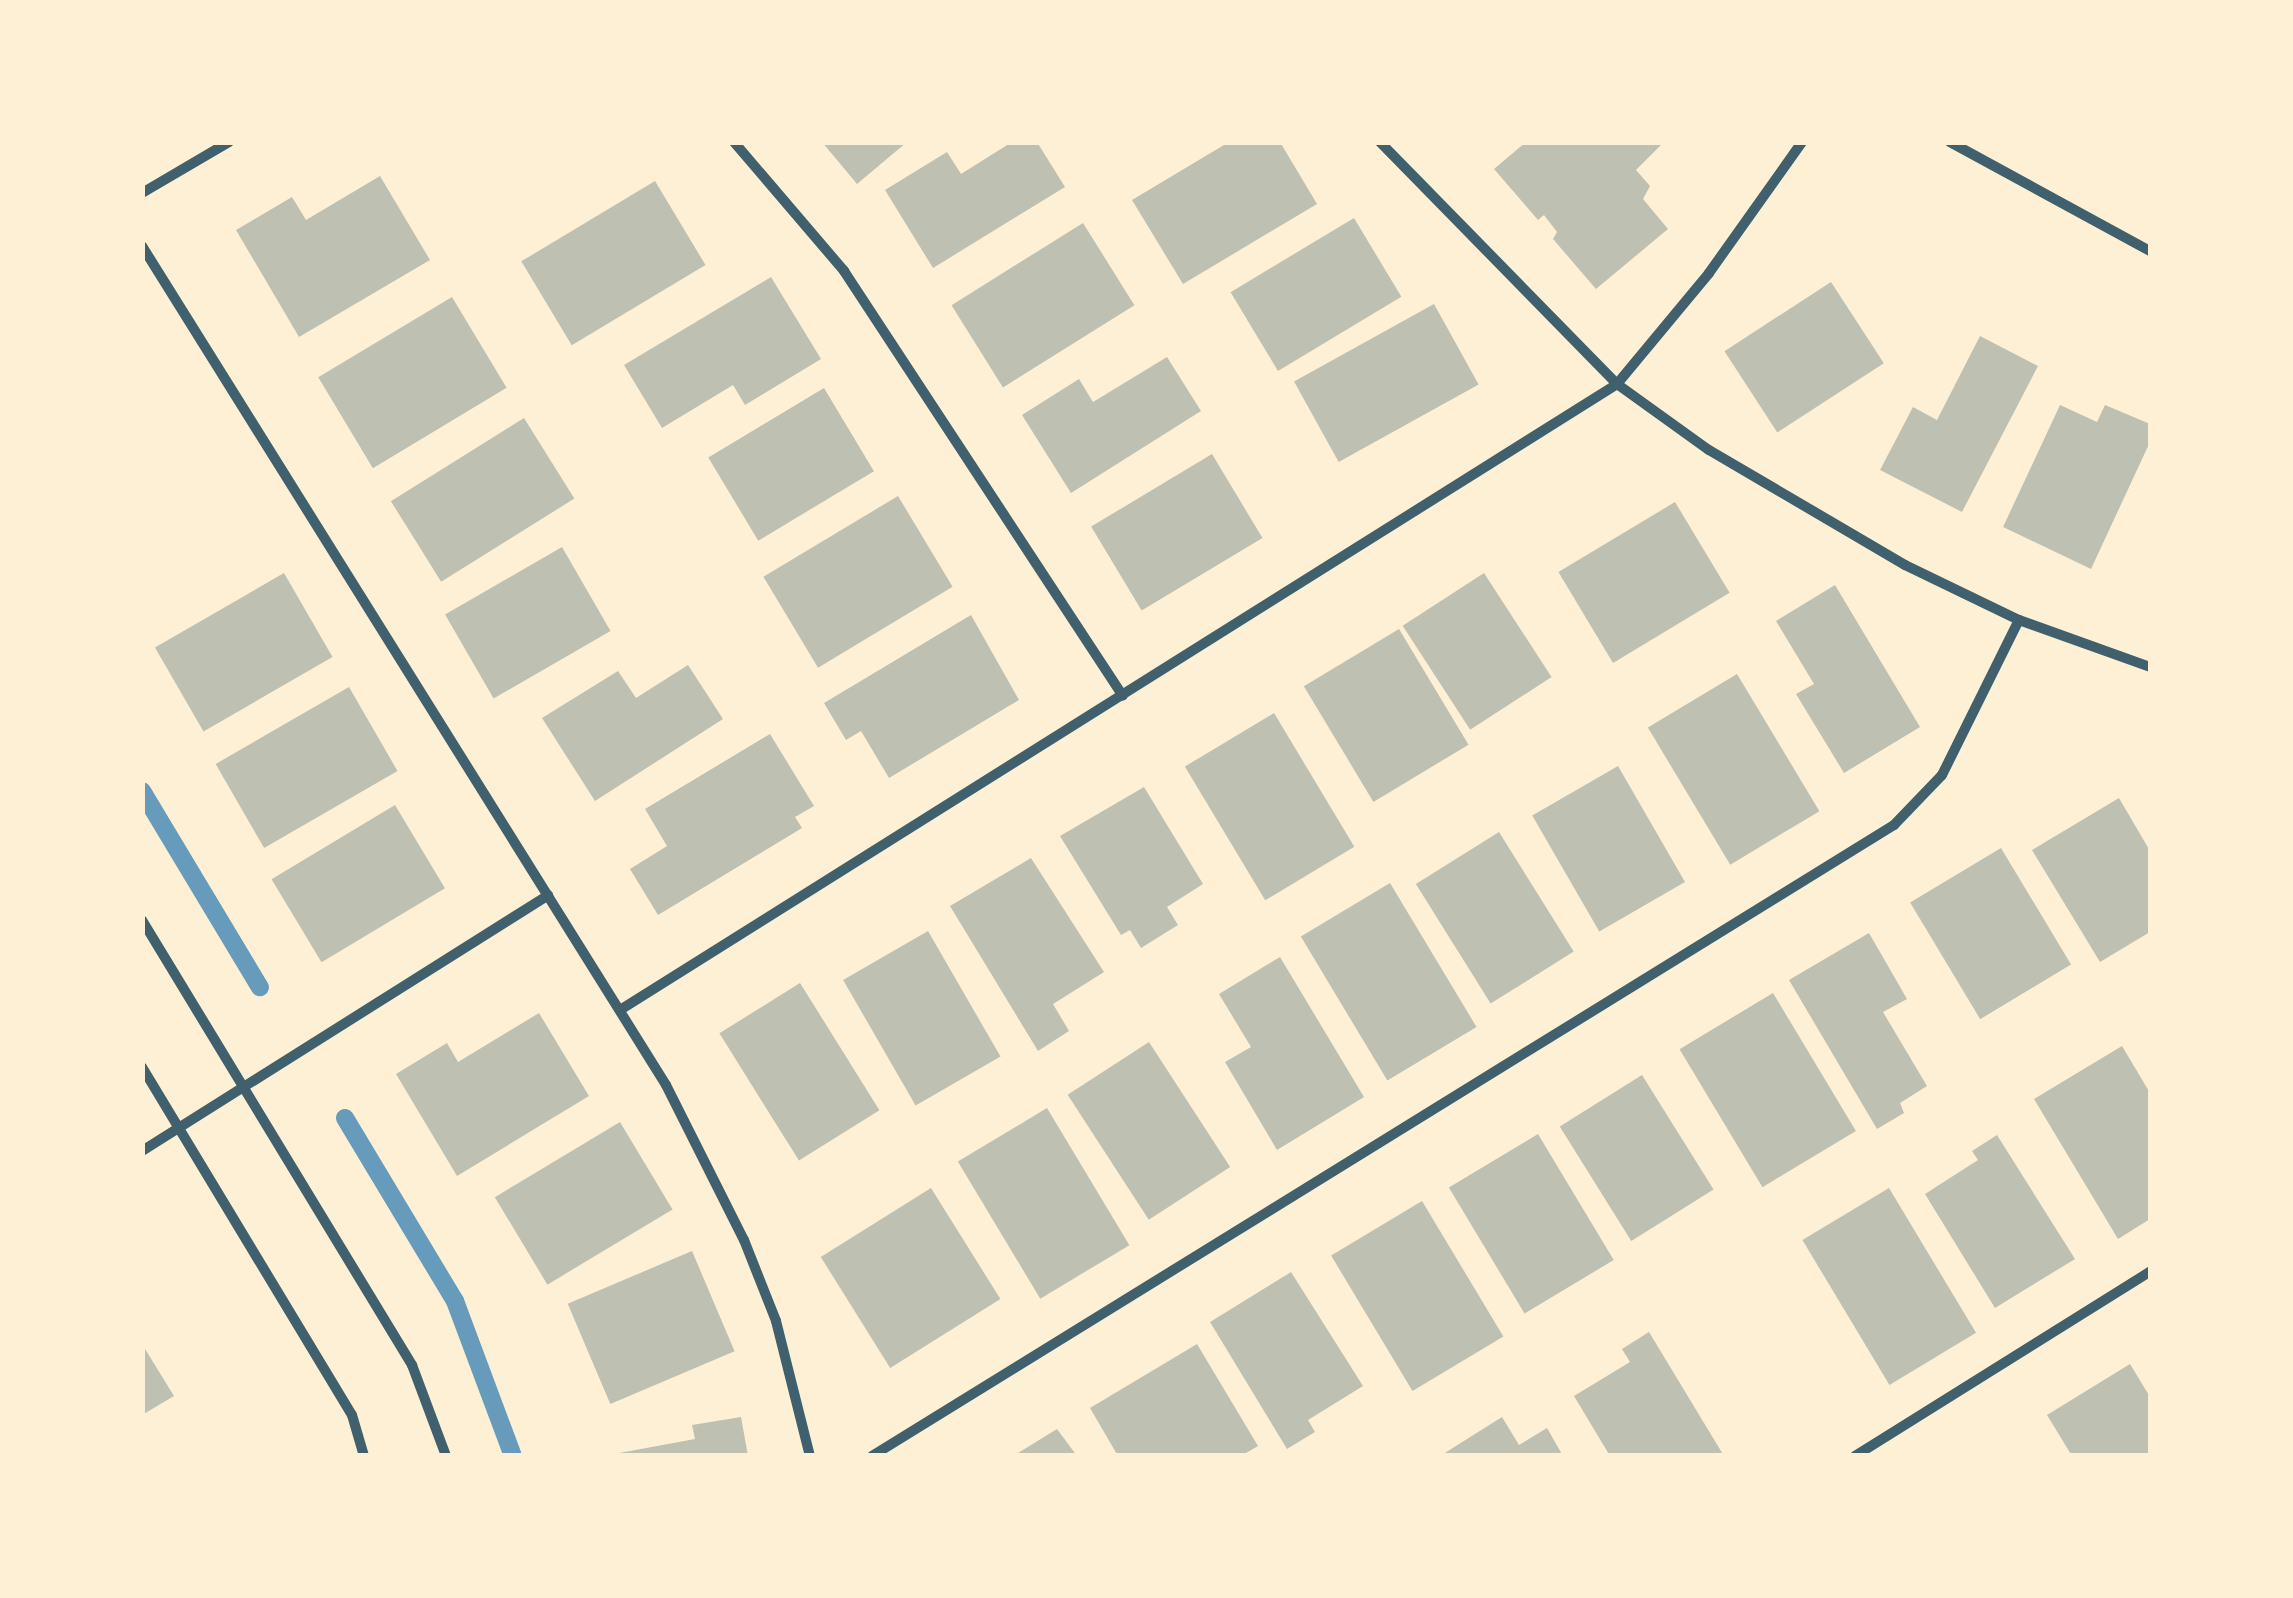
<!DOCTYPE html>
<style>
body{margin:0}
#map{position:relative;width:2293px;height:1598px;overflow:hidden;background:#fdf0d5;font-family:Helvetica,sans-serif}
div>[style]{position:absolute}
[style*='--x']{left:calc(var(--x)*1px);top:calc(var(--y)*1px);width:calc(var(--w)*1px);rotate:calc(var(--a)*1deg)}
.stream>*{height:18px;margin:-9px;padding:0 9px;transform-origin:9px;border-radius:9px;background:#669bbc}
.building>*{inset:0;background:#bec0b2;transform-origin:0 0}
.minor>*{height:10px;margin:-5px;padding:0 5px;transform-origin:5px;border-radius:5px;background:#3f606c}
span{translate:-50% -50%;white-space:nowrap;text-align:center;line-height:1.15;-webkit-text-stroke:10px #fdf0d5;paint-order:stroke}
.frame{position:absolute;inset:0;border:145px solid #fdf0d5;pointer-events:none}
</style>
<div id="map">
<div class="stream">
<div style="--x:142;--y:791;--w:229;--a:59"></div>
<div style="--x:345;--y:1118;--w:214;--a:59"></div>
<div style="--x:455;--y:1301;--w:165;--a:69.5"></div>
</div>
<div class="building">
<div style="clip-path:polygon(822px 142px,907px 142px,857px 184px)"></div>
<div style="clip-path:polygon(1012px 142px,1037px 142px,1065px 187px,933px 268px,885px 190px,947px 152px,961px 174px)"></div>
<div style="clip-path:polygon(1229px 142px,1280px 142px,1317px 204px,1183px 284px,1132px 200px)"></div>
<div style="clip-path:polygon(1526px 142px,1664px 142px,1636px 170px,1650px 186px,1643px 199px,1668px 229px,1596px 289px,1553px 239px,1557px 232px,1544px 215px,1538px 220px,1494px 169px)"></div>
<div style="clip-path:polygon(380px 176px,430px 260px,299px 337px,236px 230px,292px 197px,306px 220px)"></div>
<div style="left:655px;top:181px;width:98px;height:156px;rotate:59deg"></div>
<div style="left:1354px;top:218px;width:92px;height:144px;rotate:59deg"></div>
<div style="left:1083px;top:223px;width:97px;height:155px;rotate:58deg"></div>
<div style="clip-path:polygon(771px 277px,821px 359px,745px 405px,733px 385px,662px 428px,624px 365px)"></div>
<div style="left:1831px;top:282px;width:97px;height:127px;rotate:57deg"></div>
<div style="left:452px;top:297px;width:106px;height:156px;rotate:59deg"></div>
<div style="left:1434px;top:304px;width:92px;height:160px;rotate:61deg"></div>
<div style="clip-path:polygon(1980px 336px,2038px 366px,1962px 512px,1880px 470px,1913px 407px,1937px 420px)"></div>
<div style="clip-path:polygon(1167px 357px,1201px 411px,1071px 493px,1022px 415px,1079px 379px,1093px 402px)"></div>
<div style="left:824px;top:388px;width:97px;height:135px;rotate:59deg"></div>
<div style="clip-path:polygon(2060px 405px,2097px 422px,2105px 405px,2150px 424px,2150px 442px,2091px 569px,2003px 527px)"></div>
<div style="left:524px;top:418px;width:95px;height:157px;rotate:58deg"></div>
<div style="left:1212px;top:454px;width:98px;height:141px;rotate:59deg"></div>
<div style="left:898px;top:496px;width:106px;height:157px;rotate:59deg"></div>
<div style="left:1675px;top:502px;width:106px;height:136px;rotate:59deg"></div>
<div style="left:562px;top:547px;width:97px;height:135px;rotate:60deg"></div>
<div style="left:284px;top:573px;width:97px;height:149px;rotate:60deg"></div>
<div style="left:1484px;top:573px;width:124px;height:97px;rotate:57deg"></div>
<div style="clip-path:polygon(1835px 585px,1920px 727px,1844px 773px,1796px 694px,1814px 684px,1776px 621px)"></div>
<div style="clip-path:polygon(971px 615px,1019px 700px,889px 778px,861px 731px,846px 740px,824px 703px)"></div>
<div style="left:1399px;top:629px;width:135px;height:111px;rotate:59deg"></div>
<div style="clip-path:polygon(688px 665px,723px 719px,595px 801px,542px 718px,618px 671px,636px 698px)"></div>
<div style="left:1737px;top:674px;width:160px;height:104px;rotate:59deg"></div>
<div style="left:349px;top:687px;width:97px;height:154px;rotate:60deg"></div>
<div style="left:1274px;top:713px;width:156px;height:104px;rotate:59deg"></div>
<div style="clip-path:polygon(770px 734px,814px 806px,795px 817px,802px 828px,658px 915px,630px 869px,667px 846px,645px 809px)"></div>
<div style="left:1618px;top:766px;width:134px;height:99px;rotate:60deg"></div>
<div style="clip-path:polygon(1144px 787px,1203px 884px,1167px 907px,1178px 925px,1141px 948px,1130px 930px,1121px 935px,1060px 836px)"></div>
<div style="clip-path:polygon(2119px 798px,2150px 851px,2150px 932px,2100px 962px,2032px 850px)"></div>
<div style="left:395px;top:805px;width:97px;height:144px;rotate:59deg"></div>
<div style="left:1499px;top:832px;width:141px;height:98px;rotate:58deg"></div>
<div style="left:2001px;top:848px;width:136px;height:106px;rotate:59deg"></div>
<div style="clip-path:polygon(1031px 858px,1104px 972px,1053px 1004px,1069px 1031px,1038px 1051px,950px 906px)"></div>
<div style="left:1390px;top:883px;width:168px;height:104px;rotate:59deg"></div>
<div style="left:928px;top:931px;width:145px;height:98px;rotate:60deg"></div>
<div style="clip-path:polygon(1869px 933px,1907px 999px,1883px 1012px,1927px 1086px,1900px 1103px,1904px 1113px,1877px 1129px,1789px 980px)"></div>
<div style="clip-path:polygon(1280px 957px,1364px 1097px,1277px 1150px,1225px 1062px,1251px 1047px,1219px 994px)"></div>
<div style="left:800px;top:983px;width:150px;height:95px;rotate:58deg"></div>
<div style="left:1773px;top:993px;width:161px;height:109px;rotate:59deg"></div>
<div style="clip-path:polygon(539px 1013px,589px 1096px,457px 1176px,396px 1074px,447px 1043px,458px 1062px)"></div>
<div style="left:1149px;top:1042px;width:149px;height:97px;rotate:57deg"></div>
<div style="clip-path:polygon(2122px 1046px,2150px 1093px,2150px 1219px,2118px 1239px,2034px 1099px)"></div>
<div style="left:1642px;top:1075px;width:135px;height:97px;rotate:58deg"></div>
<div style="left:1047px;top:1108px;width:160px;height:104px;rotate:59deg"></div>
<div style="left:620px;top:1122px;width:102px;height:146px;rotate:59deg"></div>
<div style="left:1538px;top:1134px;width:147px;height:104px;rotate:59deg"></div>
<div style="clip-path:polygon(1997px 1135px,2075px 1259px,1995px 1308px,1925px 1194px,1978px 1160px,1972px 1151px)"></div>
<div style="left:931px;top:1188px;width:131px;height:130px;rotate:58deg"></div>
<div style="left:1889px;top:1188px;width:169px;height:101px;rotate:59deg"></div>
<div style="left:1422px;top:1201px;width:158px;height:106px;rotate:59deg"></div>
<div style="left:692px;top:1251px;width:109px;height:135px;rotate:67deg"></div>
<div style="clip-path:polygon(1291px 1272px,1363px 1386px,1308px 1420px,1315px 1432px,1287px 1449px,1210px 1322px)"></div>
<div style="clip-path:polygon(1649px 1332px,1724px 1456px,1610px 1456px,1574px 1396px,1630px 1362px,1622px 1349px)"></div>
<div style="clip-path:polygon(142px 1344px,174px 1396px,142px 1415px)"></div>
<div style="clip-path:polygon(1197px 1344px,1258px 1446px,1241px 1456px,1118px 1456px,1090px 1408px)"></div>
<div style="clip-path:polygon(2130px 1364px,2150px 1397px,2150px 1456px,2072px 1456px,2047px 1415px)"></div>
<div style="clip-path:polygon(741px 1417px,748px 1456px,603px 1456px,695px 1439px,692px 1425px)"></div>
<div style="clip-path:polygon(1502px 1417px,1519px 1445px,1547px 1428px,1563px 1456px,1440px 1456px)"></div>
<div style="clip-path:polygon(1057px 1429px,1077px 1456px,1013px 1456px)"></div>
</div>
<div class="minor">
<div style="--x:734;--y:142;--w:170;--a:49.5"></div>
<div style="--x:844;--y:271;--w:508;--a:56.72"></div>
<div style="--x:1380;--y:142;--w:339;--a:45.6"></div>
<div style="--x:1617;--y:384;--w:113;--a:35.7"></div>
<div style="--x:1709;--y:450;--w:227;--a:30.4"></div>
<div style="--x:1905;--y:565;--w:127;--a:25.8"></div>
<div style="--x:2019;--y:620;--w:139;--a:19.7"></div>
<div style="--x:1950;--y:142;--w:228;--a:28.6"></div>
<div style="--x:142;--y:193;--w:101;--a:-30.4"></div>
<div style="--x:142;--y:246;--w:989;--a:58.01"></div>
<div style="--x:666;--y:1085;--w:174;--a:63.3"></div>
<div style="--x:744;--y:1240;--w:87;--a:68.4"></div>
<div style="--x:776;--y:1321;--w:139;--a:75.9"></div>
<div style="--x:142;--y:920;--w:521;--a:58.75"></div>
<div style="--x:412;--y:1365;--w:97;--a:69.5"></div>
<div style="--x:620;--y:1010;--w:1177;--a:-32.12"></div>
<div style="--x:1617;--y:384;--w:144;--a:-50.3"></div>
<div style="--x:1709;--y:273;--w:161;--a:-54.6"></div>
<div style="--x:142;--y:1067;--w:406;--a:58.9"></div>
<div style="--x:352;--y:1415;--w:43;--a:73.7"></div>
<div style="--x:142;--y:1151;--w:480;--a:-32.2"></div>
<div style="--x:872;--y:1456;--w:1201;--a:-31.69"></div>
<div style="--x:1894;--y:825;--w:69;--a:-46.2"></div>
<div style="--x:1942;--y:775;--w:173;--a:-63.6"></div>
<div style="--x:1855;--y:1456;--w:348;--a:-32"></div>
</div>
<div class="frame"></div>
</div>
